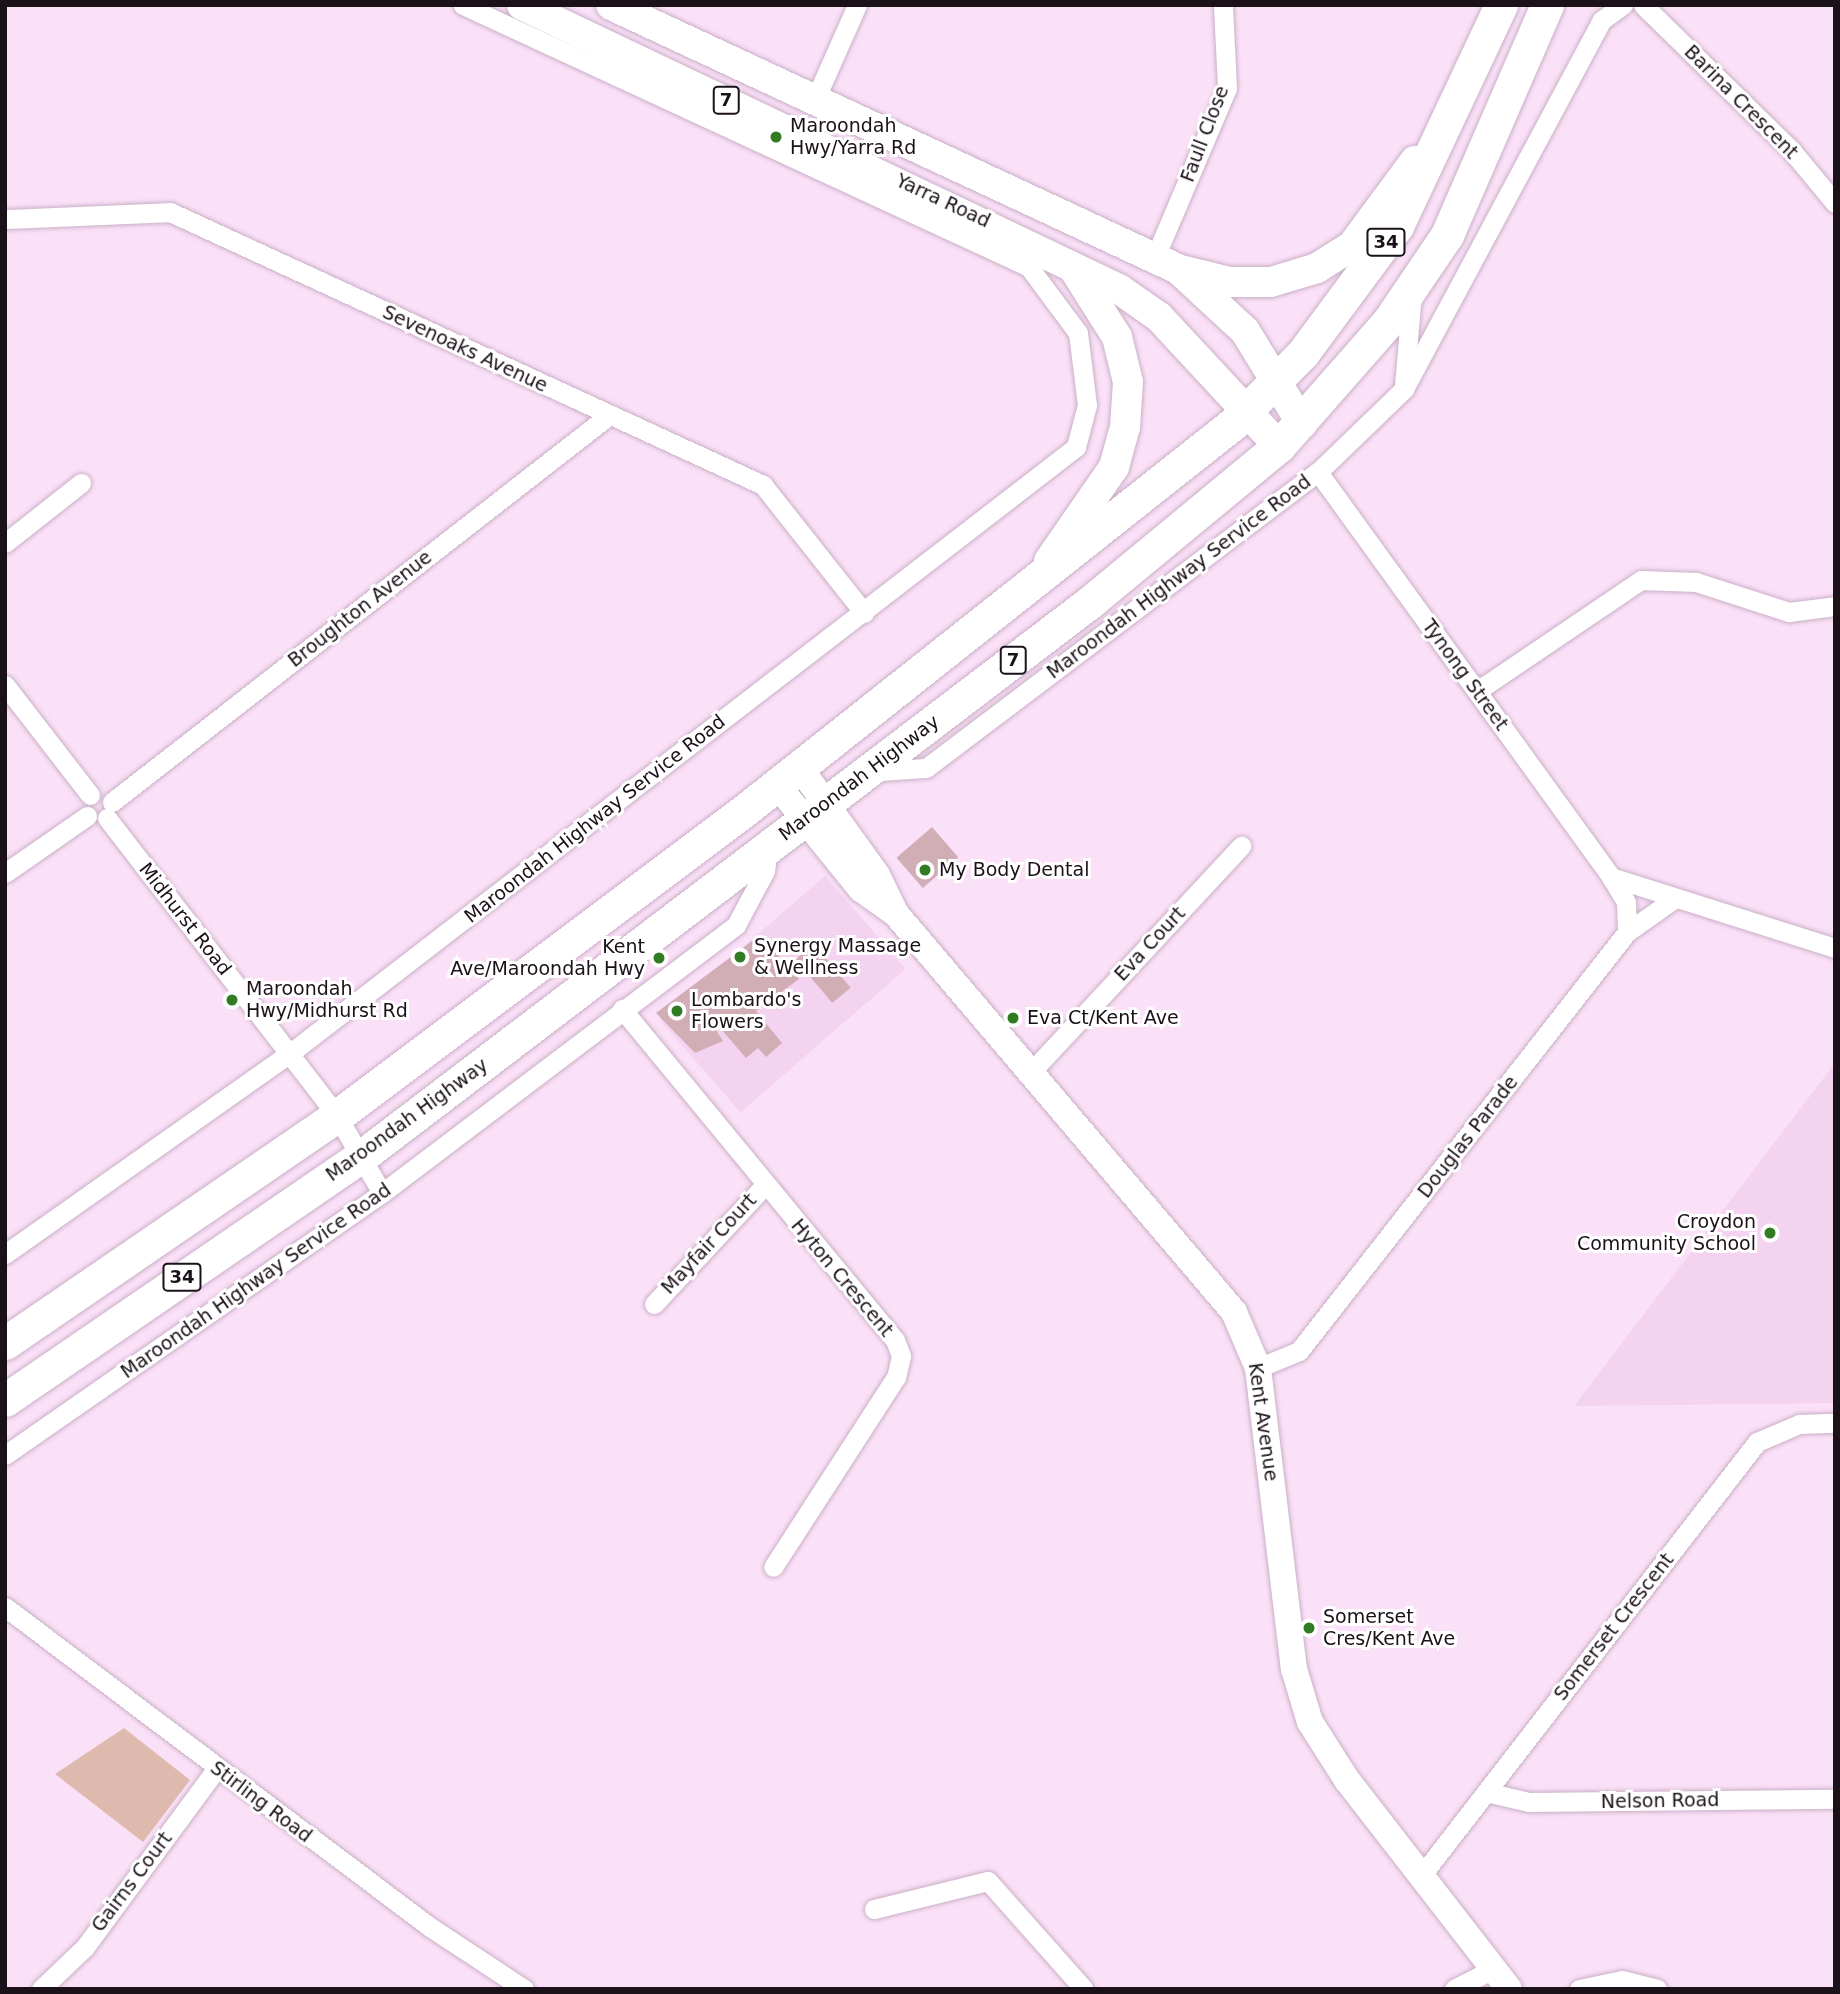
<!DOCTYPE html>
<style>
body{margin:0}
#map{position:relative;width:1840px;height:1994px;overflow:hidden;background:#fbe1f8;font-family:"DejaVu Sans",sans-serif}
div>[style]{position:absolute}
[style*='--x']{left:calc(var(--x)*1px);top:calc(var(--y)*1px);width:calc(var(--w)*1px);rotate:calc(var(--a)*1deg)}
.built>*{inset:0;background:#f3d3ef;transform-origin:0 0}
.green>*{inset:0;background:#deb9ad}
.building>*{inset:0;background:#d1aeb6;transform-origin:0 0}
.roads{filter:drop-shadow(0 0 2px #c9b0c6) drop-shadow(0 0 2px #c9b0c6)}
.street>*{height:19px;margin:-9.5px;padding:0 9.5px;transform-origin:9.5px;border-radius:9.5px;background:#fff}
.secondary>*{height:26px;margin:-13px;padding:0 13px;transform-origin:13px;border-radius:13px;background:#fff}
.primary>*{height:30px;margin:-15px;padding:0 15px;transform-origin:15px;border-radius:15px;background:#fff}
.highway>*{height:33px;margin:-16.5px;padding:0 16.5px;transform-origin:16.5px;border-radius:16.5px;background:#fff}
.dots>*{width:19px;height:19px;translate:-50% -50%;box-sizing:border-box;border:4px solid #fff;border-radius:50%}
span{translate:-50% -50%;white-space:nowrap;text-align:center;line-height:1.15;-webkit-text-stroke:6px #fff;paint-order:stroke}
.shield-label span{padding:2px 5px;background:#fff;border:2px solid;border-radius:5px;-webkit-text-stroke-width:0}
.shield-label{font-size:18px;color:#1a1119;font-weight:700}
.street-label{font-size:19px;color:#1a1119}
.poi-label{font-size:19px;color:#1a1119}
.left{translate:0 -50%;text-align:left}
.right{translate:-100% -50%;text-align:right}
.frame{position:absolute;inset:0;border:7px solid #1a1119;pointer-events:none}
</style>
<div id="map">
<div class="built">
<div style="left:825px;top:876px;width:123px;height:219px;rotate:49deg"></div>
<div style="clip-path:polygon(1835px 1063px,1835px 1403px,1574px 1406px)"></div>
</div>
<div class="green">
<div style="clip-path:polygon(124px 1728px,190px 1780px,143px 1842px,55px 1774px)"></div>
</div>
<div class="building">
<div style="left:932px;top:827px;width:40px;height:47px;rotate:49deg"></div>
<div style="clip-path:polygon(760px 935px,799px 979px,756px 1011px,782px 1043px,766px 1057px,758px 1048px,746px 1058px,701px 1006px,723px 1041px,695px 1053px,656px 1013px)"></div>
<div style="left:814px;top:944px;width:57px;height:24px;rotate:50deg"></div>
</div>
<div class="roads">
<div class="street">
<div style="--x:1643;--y:5;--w:207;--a:44.4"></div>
<div style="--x:1791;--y:150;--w:69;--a:50.3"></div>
<div style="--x:814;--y:102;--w:106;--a:-66.1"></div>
<div style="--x:5;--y:219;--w:165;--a:-2.4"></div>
<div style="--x:170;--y:212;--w:653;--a:24.72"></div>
<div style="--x:763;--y:485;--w:163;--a:51.7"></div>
<div style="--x:1155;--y:257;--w:184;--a:-66.9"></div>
<div style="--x:1227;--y:88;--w:83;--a:-92.8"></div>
<div style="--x:1404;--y:385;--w:92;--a:-85"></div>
<div style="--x:1318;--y:472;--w:500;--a:54.1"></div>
<div style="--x:1611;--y:877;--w:29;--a:59"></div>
<div style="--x:1626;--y:902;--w:30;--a:88"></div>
<div style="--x:5;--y:543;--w:97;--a:-38.3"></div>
<div style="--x:5;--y:685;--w:139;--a:52.3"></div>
<div style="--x:1477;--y:691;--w:198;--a:-34.1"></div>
<div style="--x:1641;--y:580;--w:55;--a:2.1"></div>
<div style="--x:1696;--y:582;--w:98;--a:17.9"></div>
<div style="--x:1789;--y:612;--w:46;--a:-7.4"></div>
<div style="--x:867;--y:772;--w:59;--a:-3.9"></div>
<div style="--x:926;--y:768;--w:491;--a:-37.1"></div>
<div style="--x:1318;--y:472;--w:120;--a:-44"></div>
<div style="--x:1404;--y:389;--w:419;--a:-61.8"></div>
<div style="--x:1602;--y:20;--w:26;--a:-36"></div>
<div style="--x:112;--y:802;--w:628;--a:-37.89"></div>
<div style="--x:107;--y:818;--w:376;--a:52.3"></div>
<div style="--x:337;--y:1116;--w:89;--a:59.7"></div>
<div style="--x:5;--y:873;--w:100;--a:-34.8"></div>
<div style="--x:1611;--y:877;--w:235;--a:17.6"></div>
<div style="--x:622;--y:1009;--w:429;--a:50.5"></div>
<div style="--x:895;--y:1340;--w:17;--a:69"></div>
<div style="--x:901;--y:1356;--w:22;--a:103"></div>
<div style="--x:896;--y:1377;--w:226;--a:122.9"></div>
<div style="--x:1031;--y:1072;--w:309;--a:-47.1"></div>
<div style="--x:5;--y:1254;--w:347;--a:-35.2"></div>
<div style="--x:289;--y:1054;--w:994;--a:-37.64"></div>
<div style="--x:1076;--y:447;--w:43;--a:-75.3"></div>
<div style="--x:1087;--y:405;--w:73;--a:-97.1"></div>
<div style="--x:1078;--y:333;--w:82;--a:-126.6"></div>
<div style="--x:1029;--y:267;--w:624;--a:-155.16"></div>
<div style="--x:654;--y:1304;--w:163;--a:-47"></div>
<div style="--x:1258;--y:1368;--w:44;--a:-22.5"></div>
<div style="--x:1299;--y:1351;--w:532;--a:-51.95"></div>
<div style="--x:1627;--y:932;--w:57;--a:-35.1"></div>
<div style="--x:5;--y:1455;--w:459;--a:-34.8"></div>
<div style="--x:382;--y:1193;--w:444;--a:-37.1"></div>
<div style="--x:736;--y:925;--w:61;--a:-61.8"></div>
<div style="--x:765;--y:871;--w:24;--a:-83"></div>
<div style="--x:5;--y:1607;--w:532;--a:36.98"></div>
<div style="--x:430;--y:1927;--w:113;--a:33.4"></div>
<div style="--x:1486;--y:1792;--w:44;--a:13.1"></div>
<div style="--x:1529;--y:1802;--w:306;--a:-0.6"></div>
<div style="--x:1421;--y:1876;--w:549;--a:-52.25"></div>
<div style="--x:1757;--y:1442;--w:46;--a:-23.2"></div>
<div style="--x:1799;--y:1424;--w:36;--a:-2"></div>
<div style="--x:874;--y:1909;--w:117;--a:-13.8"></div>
<div style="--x:988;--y:1881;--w:144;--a:48.4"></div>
<div style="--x:41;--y:1989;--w:61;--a:-43.7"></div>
<div style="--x:85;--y:1947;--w:221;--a:-53.6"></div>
<div style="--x:1454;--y:1989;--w:44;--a:-27.1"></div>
<div style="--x:1579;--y:1989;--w:44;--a:-11.8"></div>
<div style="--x:1622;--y:1980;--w:36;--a:14"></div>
</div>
<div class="secondary">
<div style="--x:800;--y:768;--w:132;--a:54.3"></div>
<div style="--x:877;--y:875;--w:41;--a:64.1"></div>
<div style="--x:777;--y:785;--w:134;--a:51.1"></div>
<div style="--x:861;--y:889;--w:43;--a:35.5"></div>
<div style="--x:896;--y:914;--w:522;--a:49.66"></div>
<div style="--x:1234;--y:1312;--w:61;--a:66.8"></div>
<div style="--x:1258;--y:1368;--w:303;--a:83.2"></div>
<div style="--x:1294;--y:1669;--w:55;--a:73.2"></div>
<div style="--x:1310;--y:1722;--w:69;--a:57.5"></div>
<div style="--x:1347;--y:1780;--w:264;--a:52.2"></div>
</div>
<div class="primary">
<div style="--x:522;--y:5;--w:661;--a:25.44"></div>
<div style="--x:1119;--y:289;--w:49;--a:35"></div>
<div style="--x:1159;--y:317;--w:176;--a:47.1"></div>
<div style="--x:611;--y:5;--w:625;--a:24.97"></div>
<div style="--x:1178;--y:269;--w:91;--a:42.8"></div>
<div style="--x:1245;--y:331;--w:109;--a:58.5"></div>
<div style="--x:1185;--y:271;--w:45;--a:14"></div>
<div style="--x:1229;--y:282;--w:42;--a:0"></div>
<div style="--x:1271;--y:282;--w:48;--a:-16.9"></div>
<div style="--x:1317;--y:268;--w:41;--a:-32.2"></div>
<div style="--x:1352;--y:246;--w:106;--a:-53.5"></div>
<div style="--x:1049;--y:561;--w:114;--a:-55.3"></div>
<div style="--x:1114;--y:467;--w:41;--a:-74.6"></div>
<div style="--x:1125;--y:427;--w:45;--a:-86.2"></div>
<div style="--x:1128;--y:382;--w:46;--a:-103.7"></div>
<div style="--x:1117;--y:337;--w:80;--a:-122.3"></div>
</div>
<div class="highway">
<div style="--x:5;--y:1343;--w:402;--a:-34.4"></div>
<div style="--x:337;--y:1116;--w:510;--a:-36.87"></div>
<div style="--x:745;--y:810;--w:624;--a:-38.36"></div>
<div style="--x:1234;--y:423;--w:98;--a:-45.4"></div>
<div style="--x:1303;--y:353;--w:158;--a:-53.5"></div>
<div style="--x:1397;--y:226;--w:244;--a:-64.8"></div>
<div style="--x:5;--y:1400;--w:432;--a:-34.4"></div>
<div style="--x:362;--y:1156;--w:913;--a:-37.26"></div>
<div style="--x:1089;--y:603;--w:246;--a:-39.6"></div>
<div style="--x:1279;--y:446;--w:165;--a:-48.7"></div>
<div style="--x:1388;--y:322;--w:105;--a:-55.9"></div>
<div style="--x:1447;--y:235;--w:251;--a:-66.5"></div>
</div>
</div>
<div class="dots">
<div style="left:776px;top:137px;background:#317c23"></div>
<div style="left:925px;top:870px;background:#317c23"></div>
<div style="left:740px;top:957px;background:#317c23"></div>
<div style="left:659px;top:958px;background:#317c23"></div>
<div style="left:232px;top:1000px;background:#317c23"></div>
<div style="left:677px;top:1011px;background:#317c23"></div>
<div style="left:1013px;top:1018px;background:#317c23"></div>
<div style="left:1770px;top:1233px;background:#317c23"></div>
<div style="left:1309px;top:1628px;background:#317c23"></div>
</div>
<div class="shield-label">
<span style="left:726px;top:100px">7</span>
<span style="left:1386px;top:242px">34</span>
<span style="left:1013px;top:660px">7</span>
<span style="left:182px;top:1277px">34</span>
</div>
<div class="street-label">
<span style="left:1741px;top:102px;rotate:45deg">Barina Crescent</span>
<span style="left:1205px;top:134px;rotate:-69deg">Faull Close</span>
<span style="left:943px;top:201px;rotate:25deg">Yarra Road</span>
<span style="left:465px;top:349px;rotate:25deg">Sevenoaks Avenue</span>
<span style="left:1179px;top:577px;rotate:-37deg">Maroondah Highway Service Road</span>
<span style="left:360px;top:609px;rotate:-38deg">Broughton Avenue</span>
<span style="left:1465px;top:675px;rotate:54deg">Tynong Street</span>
<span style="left:859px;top:778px;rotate:-37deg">Maroondah Highway</span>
<span style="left:595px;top:819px;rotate:-38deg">Maroondah Highway Service Road</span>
<span style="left:185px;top:919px;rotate:52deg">Midhurst Road</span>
<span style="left:1150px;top:944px;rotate:-47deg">Eva Court</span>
<span style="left:407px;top:1120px;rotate:-36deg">Maroondah Highway</span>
<span style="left:1468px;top:1137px;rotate:-52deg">Douglas Parade</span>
<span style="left:709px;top:1244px;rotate:-47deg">Mayfair Court</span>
<span style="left:842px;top:1278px;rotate:50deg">Hyton Crescent</span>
<span style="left:256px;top:1281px;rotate:-35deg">Maroondah Highway Service Road</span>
<span style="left:1263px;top:1422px;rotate:82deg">Kent Avenue</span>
<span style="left:1614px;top:1627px;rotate:-52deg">Somerset Crescent</span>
<span style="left:1660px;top:1801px;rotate:-1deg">Nelson Road</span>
<span style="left:261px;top:1802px;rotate:37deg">Stirling Road</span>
<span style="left:132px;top:1882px;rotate:-53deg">Gairns Court</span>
</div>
<div class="poi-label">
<span class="left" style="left:790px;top:137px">Maroondah<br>Hwy/Yarra Rd</span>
<span class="left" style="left:939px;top:870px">My Body Dental</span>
<span class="left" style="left:754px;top:957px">Synergy Massage<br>&amp; Wellness</span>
<span class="right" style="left:645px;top:958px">Kent<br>Ave/Maroondah Hwy</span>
<span class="left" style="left:246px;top:1000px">Maroondah<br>Hwy/Midhurst Rd</span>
<span class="left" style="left:691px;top:1011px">Lombardo's<br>Flowers</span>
<span class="left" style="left:1027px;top:1018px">Eva Ct/Kent Ave</span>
<span class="right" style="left:1756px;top:1233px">Croydon<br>Community School</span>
<span class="left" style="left:1323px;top:1628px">Somerset<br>Cres/Kent Ave</span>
</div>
<div class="frame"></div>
</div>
